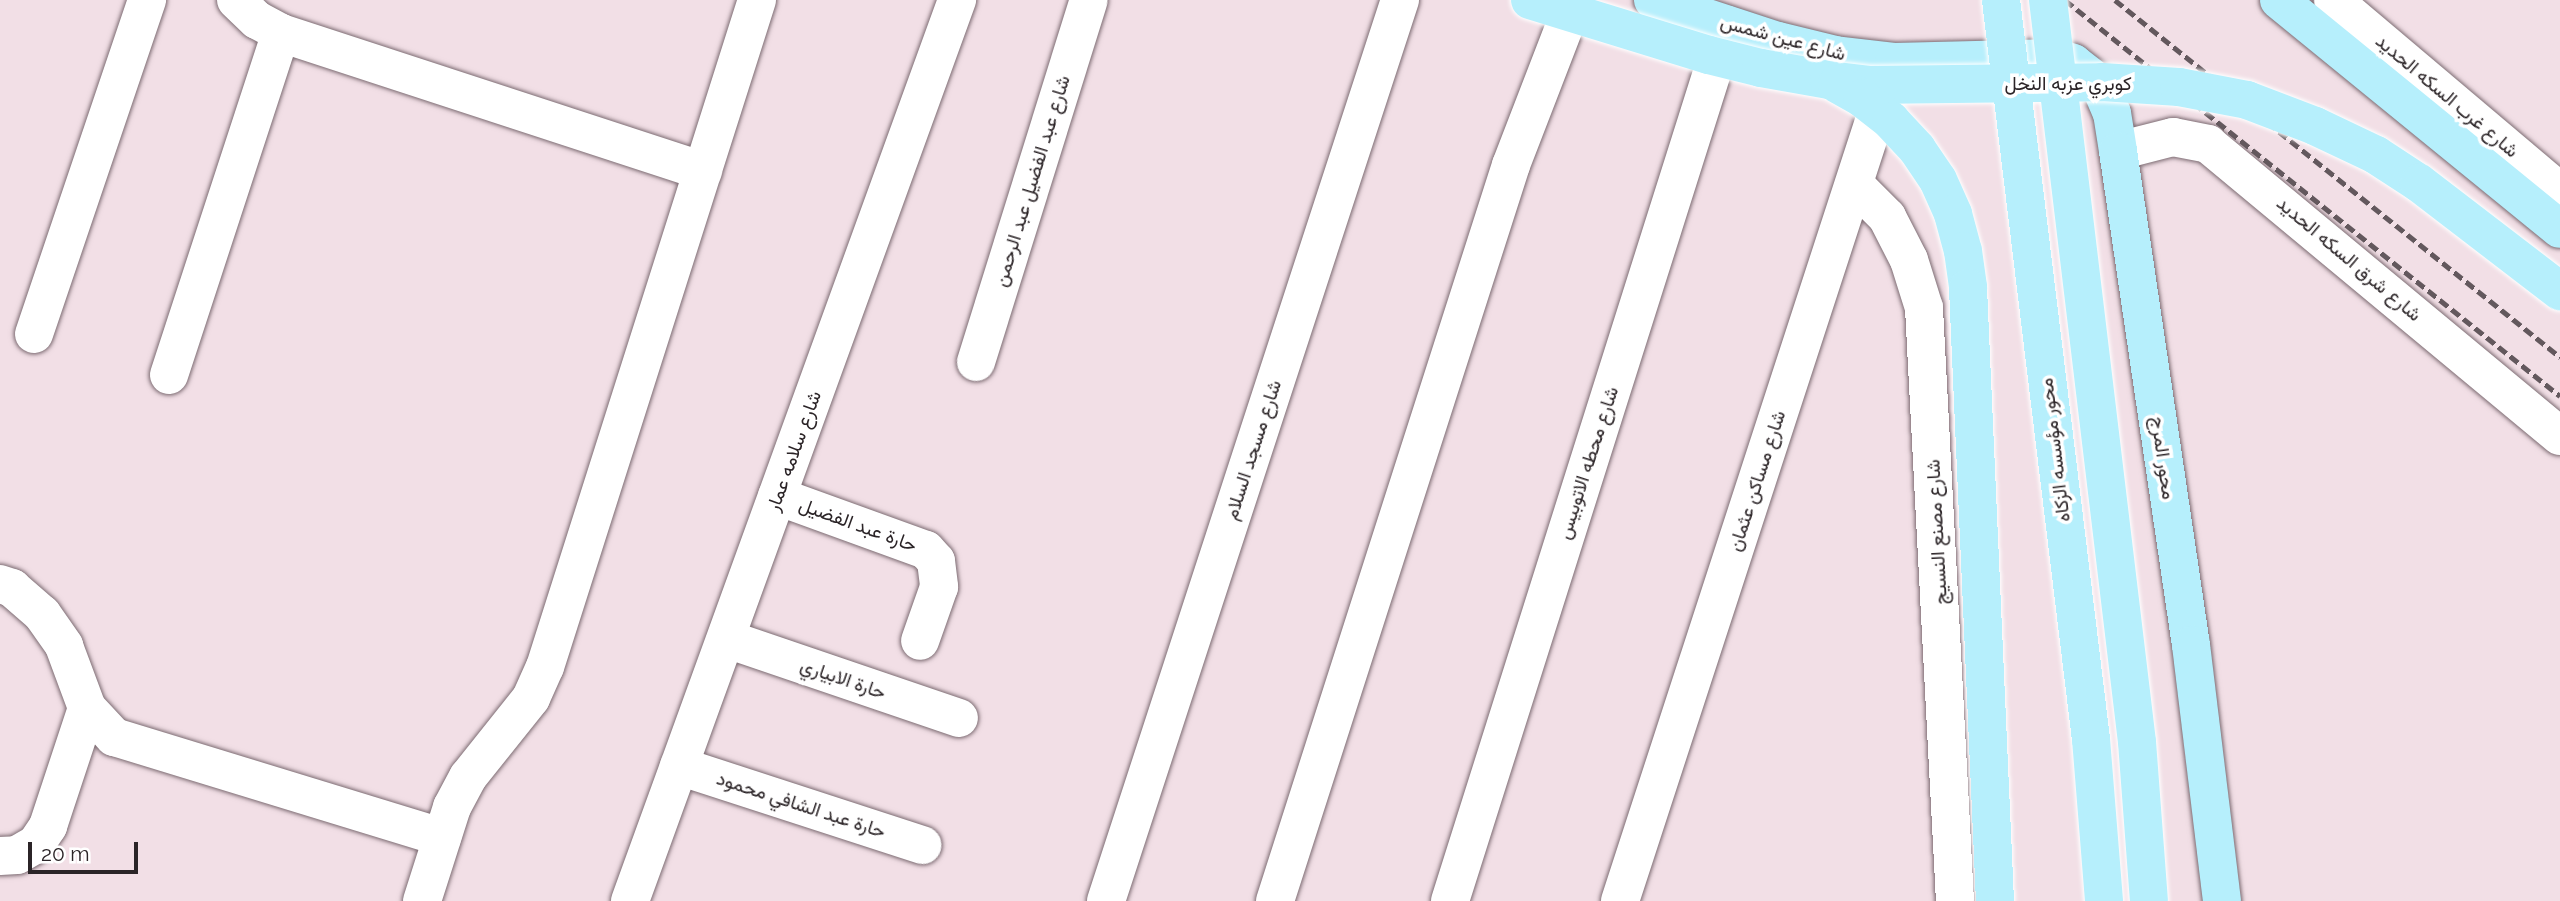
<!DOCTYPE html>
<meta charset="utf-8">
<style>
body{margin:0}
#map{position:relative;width:2560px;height:901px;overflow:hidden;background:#f2dfe6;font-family:Raleway,Vazirmatn,sans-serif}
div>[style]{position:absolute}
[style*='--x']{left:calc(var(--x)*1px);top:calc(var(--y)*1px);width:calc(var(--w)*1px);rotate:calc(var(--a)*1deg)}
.roads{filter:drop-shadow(0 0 2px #7c6b72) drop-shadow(0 0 2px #7c6b72)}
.minor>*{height:38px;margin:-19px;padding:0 19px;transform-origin:19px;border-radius:19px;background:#fff}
.major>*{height:38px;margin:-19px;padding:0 19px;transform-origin:19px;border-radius:19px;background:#b6effc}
.rail>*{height:5px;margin-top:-2.5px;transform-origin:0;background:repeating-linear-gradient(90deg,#63585d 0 10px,transparent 0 15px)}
.bridges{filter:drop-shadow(0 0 2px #fff) drop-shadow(0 0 2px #fff)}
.major-bridge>*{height:38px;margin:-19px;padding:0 19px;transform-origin:19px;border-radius:19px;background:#b6effc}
span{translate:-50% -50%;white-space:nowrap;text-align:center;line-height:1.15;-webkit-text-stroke:7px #fff;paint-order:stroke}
.street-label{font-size:19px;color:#2b2427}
.scale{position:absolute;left:28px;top:842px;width:110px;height:32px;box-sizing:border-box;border:4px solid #2b2427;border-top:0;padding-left:9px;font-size:21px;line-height:24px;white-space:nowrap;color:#2b2427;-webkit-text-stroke:5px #fff;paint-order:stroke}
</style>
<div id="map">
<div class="roads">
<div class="minor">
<div style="--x:236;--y:0;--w:29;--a:44"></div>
<div style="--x:257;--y:20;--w:27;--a:28"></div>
<div style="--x:281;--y:33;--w:444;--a:18.1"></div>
<div style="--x:2333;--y:0;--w:297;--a:40.2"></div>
<div style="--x:2118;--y:151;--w:57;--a:-14.3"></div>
<div style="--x:2173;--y:137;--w:36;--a:11"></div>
<div style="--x:2208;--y:144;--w:457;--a:39.7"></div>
<div style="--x:1854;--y:184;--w:47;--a:45"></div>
<div style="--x:1887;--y:217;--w:48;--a:62.9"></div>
<div style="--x:1909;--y:260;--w:50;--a:72.6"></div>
<div style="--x:1924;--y:308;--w:594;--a:87.01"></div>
<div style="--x:34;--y:334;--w:353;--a:-71.3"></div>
<div style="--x:976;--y:362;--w:379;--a:-72.7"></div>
<div style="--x:169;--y:375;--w:360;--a:-71.9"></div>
<div style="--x:777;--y:496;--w:158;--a:19.9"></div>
<div style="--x:926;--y:550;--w:15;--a:48"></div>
<div style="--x:936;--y:561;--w:26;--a:83"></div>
<div style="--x:939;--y:587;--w:57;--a:109.4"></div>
<div style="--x:0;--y:584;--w:13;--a:18"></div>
<div style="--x:12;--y:588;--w:40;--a:41"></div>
<div style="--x:42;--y:614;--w:39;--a:55"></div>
<div style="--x:64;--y:646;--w:66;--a:69.6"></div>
<div style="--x:87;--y:708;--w:40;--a:47"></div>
<div style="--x:114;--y:737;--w:343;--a:17"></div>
<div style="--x:727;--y:639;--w:245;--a:18.8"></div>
<div style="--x:679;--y:766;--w:256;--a:18"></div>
<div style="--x:0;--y:856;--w:17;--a:-3"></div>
<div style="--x:17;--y:855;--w:22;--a:-30"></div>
<div style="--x:36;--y:844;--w:22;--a:-56"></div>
<div style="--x:48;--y:826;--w:124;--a:-71.7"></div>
<div style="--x:422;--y:901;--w:99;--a:-72.3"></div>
<div style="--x:452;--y:807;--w:34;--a:-62"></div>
<div style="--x:468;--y:777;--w:101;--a:-51.4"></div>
<div style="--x:531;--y:698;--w:34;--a:-66"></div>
<div style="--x:545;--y:667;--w:700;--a:-72.37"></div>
<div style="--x:630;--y:901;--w:959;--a:-70.05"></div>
<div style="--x:1106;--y:901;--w:948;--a:-71.93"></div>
<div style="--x:1275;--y:901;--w:773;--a:-72.22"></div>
<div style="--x:1511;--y:165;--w:164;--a:-68.9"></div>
<div style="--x:1450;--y:901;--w:919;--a:-72.45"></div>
<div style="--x:1620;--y:901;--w:862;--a:-71.96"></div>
</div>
<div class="major">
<div style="--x:1653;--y:0;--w:132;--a:18.2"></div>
<div style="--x:1778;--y:41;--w:59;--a:13.8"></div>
<div style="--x:1835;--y:55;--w:59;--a:6.8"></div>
<div style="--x:1894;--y:62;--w:163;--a:-1.4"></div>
<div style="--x:2057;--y:58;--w:17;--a:17"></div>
<div style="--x:2073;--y:63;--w:33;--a:38"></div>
<div style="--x:2099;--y:83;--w:33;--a:67"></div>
<div style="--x:2112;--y:113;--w:38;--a:81"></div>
<div style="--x:2118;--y:151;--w:499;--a:81.6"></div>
<div style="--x:2191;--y:645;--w:258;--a:83.1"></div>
<div style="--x:2279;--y:0;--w:362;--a:39.2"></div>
</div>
</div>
<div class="rail">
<div style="--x:2065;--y:0;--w:634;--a:38.66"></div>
<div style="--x:2115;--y:0;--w:571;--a:38.74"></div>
</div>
<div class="bridges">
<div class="major-bridge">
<div style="--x:1530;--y:0;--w:187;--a:17.1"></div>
<div style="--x:1709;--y:55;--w:54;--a:14"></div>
<div style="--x:1761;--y:68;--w:69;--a:10"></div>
<div style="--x:1829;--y:80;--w:40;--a:7.1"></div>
<div style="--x:1869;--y:85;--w:233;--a:-0.7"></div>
<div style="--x:2102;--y:82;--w:77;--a:3.7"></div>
<div style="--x:2179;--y:87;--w:69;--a:10.8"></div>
<div style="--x:2247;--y:100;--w:73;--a:20.9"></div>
<div style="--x:2315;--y:126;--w:68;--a:25.4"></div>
<div style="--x:2376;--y:155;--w:51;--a:33.1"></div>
<div style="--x:2419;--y:183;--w:178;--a:37.5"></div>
<div style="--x:2001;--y:0;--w:744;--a:83.06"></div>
<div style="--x:2091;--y:739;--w:163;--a:85.4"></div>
<div style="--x:2048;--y:0;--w:747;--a:83.16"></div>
<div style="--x:2137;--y:742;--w:159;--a:85.7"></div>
<div style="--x:1837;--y:84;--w:29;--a:29"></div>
<div style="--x:1862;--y:98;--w:37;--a:38"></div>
<div style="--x:1891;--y:121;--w:38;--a:47"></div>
<div style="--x:1917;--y:149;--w:37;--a:56"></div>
<div style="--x:1938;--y:180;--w:37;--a:66"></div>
<div style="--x:1953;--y:214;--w:38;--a:75"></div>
<div style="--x:1963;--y:251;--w:37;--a:82"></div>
<div style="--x:1968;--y:288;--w:614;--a:87.48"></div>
</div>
</div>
<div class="street-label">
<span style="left:1783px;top:38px;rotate:15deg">شارع عين شمس</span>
<span style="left:2068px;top:84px">كوبري عزبه النخل</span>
<span style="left:2447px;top:96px;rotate:40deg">شارع غرب السكه الحديد</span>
<span style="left:1032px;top:181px;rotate:-73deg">شارع عبد الفضيل عبد الرحمن</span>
<span style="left:2349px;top:259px;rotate:40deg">شارع شرق السكه الحديد</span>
<span style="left:1253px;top:450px;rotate:-72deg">شارع مسجد السلام</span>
<span style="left:2055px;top:450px;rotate:-97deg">محور مؤسسه الزكاه</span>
<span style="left:794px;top:451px;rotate:-70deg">شارع سلامه عمار</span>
<span style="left:2163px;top:458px;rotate:82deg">محور المرج</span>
<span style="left:1588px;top:463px;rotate:-72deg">شارع محطه الاتوبيس</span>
<span style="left:1757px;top:481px;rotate:-72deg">شارع مساكن عثمان</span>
<span style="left:858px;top:525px;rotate:20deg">حارة عبد الفضيل</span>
<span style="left:1937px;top:532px;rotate:-93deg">شارع مصنع النسيج</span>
<span style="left:843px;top:679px;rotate:19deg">حارة الابياري</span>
<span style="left:801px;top:805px;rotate:18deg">حارة عبد الشافي محمود</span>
</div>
<div class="scale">20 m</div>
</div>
